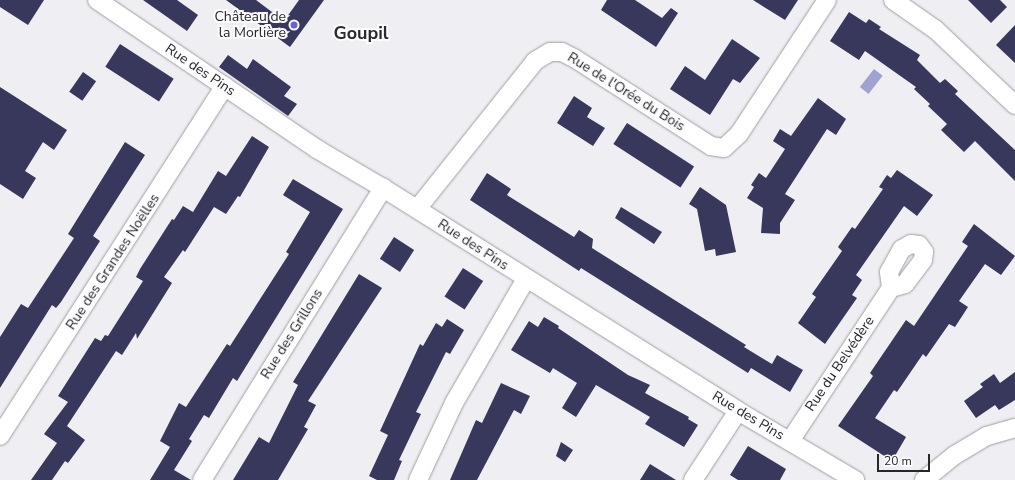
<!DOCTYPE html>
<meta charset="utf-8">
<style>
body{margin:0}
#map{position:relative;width:1015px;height:480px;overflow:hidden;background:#eeeef3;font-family:"Nunito Sans",sans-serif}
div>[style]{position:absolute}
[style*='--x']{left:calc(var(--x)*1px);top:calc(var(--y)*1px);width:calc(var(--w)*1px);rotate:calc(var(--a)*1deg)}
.water>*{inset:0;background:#a0a3cf;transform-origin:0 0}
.building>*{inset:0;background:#37385c;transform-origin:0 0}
.roads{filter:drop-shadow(0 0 1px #9e9fa3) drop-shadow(0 0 1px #9e9fa3)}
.minor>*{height:18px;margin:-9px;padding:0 9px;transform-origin:9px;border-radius:9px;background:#fff}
.dots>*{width:11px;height:11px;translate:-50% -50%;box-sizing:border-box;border:2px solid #fcfcff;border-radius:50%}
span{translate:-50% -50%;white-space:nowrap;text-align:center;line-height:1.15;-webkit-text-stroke:4px #fcfcff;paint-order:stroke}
.poi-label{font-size:14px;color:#272728}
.right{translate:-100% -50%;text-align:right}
.street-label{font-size:14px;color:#272728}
.district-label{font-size:18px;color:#2a2a2e;font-weight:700}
.scale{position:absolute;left:877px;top:454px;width:53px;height:18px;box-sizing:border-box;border:2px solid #272728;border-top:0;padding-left:5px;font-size:12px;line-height:14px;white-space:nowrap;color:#272728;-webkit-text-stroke:3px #fcfcff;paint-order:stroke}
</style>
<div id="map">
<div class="water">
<div style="left:874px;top:69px;width:11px;height:23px;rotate:38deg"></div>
</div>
<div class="building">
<div style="clip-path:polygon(0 0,44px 0,28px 25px,0 7px)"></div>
<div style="clip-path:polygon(143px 0,177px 0,198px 15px,187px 31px)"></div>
<div style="clip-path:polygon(226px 0,256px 0,284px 21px,299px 0,324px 0,290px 47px)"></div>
<div style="clip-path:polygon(607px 0,635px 0,662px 18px,671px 8px,678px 13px,656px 47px,601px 10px)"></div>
<div style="clip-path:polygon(753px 0,798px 0,785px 20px)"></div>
<div style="clip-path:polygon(968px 0,1000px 0,1007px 7px,991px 23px)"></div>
<div style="clip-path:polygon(849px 12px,866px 23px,869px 19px,881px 27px,879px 29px,920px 55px,917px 60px,940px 83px,945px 79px,958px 91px,955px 94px,1015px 150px,1015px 181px,975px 141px,964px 152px,941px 130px,947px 124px,928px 106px,930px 104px,914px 89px,916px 87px,865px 51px,859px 60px,830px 41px)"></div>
<div style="clip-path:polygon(1015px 25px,1015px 63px,996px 45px)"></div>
<div style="clip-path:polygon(732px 39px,760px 58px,740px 83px,733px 79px,710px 115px,670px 89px,685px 66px,705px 80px)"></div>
<div style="left:120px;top:44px;width:64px;height:27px;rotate:33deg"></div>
<div style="clip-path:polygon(228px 55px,247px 69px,253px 59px,291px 87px,284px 96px,297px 104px,288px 116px,219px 67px)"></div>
<div style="left:83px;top:72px;width:16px;height:24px;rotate:35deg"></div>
<div style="clip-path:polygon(0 87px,67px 130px,54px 150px,43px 142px,25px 171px,36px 178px,23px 199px,0 184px)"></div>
<div style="clip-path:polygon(574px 96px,592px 108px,587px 117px,605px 128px,593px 146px,557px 123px)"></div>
<div style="clip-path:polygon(818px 98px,846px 119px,836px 135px,827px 129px,785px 194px,795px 200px,780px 223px,780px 234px,761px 233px,763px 208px,747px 198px,754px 187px,751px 185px,759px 173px,766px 178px,785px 149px,773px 141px,780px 129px,791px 136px)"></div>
<div style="left:627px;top:123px;width:80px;height:25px;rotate:33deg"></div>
<div style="clip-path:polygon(252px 136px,269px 147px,240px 197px,238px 196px,226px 214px,214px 207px,185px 252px,183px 250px,164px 277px,172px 283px,137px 339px,136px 333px,122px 355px,116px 351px,67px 426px,85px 440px,68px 463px,65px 461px,52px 480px,31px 480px,57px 443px,44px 434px,68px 402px,58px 396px,95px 338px,101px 341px,105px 335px,108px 336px,143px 281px,136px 277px,140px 269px,172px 219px,174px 220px,183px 206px,193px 212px,218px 171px,226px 176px)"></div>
<div style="clip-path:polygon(125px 142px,145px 155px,93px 236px,100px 241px,61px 302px,56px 308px,52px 305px,0 388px,0 337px,21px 304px,28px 308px,74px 238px,68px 234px)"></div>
<div style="clip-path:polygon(897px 170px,933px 195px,917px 216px,904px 206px,856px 275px,862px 280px,852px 295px,857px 298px,825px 344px,798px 323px,816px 297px,812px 294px,842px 251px,838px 247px,852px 227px,855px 229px,883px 189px,879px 187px,887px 175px,891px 178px)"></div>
<div style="clip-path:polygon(487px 173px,511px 189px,507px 195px,574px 237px,579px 230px,593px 239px,592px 248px,746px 345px,744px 347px,772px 364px,777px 355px,803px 370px,790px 392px,751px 368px,748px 373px,581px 268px,579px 271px,470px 200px)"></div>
<div style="clip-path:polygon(293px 179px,343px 209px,237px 381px,233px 378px,209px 418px,204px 415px,189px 439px,192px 441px,174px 470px,191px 480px,150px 480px,170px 447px,160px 441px,179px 403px,186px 407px,227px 344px,230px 346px,289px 254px,286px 252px,310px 212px,283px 195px)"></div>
<div style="clip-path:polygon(700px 187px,726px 205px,736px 252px,716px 256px,715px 249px,705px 251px,697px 209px,689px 204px)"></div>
<div style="clip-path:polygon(621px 207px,662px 232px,654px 244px,615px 218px)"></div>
<div style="clip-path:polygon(974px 224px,1015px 256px,1001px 275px,985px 264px,959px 301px,968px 307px,955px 327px,949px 324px,926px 357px,923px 354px,897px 392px,894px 390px,875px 418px,906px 437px,892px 461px,838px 426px,873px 376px,870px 373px,906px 320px,914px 326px,968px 246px,962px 242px)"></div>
<div style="left:394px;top:237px;width:24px;height:26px;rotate:33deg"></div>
<div style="left:463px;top:268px;width:24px;height:34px;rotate:33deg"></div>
<div style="clip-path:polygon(359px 274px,382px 288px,308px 401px,316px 405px,304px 427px,308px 429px,278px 480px,233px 480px,259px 437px,269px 443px,298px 385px,293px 382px)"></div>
<div style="clip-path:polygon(544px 317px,559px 326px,558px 328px,628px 375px,650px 385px,645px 393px,689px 417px,688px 419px,698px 425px,684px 447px,645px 424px,650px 417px,596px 385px,576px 417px,562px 408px,577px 383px,553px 368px,550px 373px,511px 350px,529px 321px,538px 327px)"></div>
<div style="clip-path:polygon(447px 319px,464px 330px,450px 354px,446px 352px,416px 412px,421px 414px,399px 460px,402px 461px,394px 480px,377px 480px,369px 476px,388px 435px,380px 431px,420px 344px,423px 346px,436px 323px,442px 327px)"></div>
<div style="clip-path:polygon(1015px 372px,1015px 400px,999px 410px,995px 405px,976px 418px,964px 401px,983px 387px,980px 384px,994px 374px,1000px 383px)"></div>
<div style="clip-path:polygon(501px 383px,530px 396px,521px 414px,514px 410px,477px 480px,450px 480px,476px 420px,482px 423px)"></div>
<div style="clip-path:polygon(561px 442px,573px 450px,565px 462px,556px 456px)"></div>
<div style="clip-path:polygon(748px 446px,786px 469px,780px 480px,738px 480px,730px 475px)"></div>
<div style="clip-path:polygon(650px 464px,676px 480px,640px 480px)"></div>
</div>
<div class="roads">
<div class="minor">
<div style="--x:97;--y:0;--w:266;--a:34.1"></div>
<div style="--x:317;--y:149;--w:77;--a:30.6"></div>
<div style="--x:383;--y:188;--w:419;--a:32.1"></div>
<div style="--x:738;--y:411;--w:136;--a:30.5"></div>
<div style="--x:893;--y:0;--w:52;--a:34.9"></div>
<div style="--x:936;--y:30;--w:109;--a:43.5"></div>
<div style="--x:417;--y:209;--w:189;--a:-51.4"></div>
<div style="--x:535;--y:61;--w:17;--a:-31"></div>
<div style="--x:550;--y:52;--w:12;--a:0"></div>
<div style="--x:562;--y:52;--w:13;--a:27"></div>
<div style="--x:574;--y:58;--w:163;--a:32.7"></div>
<div style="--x:711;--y:146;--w:13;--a:9"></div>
<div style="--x:724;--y:148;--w:21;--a:-43"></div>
<div style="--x:739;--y:134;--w:160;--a:-56.7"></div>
<div style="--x:0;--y:436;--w:416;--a:-57.3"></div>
<div style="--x:790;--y:441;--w:183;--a:-56.6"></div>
<div style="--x:891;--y:288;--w:16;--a:-97"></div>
<div style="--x:889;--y:272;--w:26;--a:-61"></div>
<div style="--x:902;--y:249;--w:10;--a:-29"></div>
<div style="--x:911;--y:244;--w:8;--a:7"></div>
<div style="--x:919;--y:245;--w:9;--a:54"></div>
<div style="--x:924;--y:252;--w:8;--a:97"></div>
<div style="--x:923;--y:260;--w:30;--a:127"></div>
<div style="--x:905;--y:284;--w:15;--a:164"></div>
<div style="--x:202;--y:480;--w:344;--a:-58.2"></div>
<div style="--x:418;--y:480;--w:85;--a:-64.9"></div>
<div style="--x:454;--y:403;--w:143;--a:-59.9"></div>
<div style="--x:693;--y:480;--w:82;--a:-56.9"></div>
<div style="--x:924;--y:480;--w:40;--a:-39"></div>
<div style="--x:955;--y:455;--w:37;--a:-31"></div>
<div style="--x:987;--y:436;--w:29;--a:-16"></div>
</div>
</div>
<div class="dots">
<div style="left:294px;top:25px;background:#6962db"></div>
</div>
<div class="poi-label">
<span class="right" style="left:286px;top:25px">Château de<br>la Morlière</span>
</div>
<div class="street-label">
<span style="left:200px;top:70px;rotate:34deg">Rue des Pins</span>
<span style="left:626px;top:92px;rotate:32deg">Rue de l'Orée du Bois</span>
<span style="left:473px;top:245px;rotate:33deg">Rue des Pins</span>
<span style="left:113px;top:262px;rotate:-57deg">Rue des Grandes Noëlles</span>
<span style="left:292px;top:334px;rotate:-58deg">Rue des Grillons</span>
<span style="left:840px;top:364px;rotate:-56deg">Rue du Belvédère</span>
<span style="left:748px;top:416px;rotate:31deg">Rue des Pins</span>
</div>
<div class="district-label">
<span style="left:361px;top:33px">Goupil</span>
</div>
<div class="scale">20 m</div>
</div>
